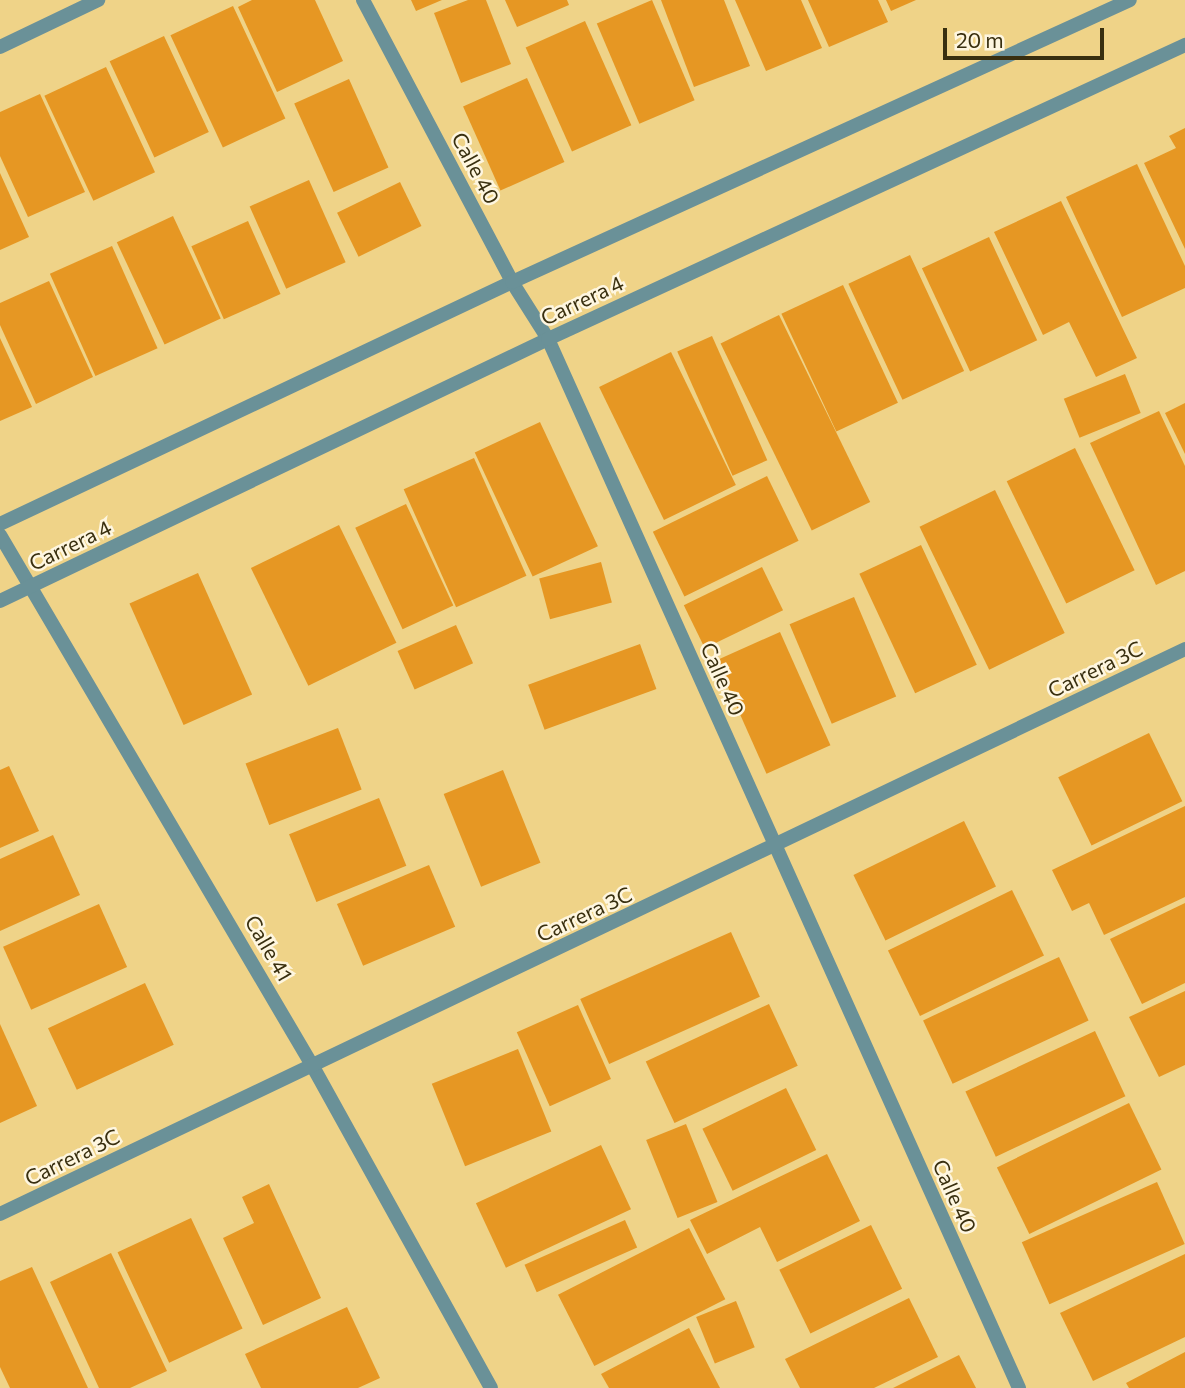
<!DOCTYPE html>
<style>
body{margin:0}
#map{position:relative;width:1185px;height:1388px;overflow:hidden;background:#efd388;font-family:Commissioner,sans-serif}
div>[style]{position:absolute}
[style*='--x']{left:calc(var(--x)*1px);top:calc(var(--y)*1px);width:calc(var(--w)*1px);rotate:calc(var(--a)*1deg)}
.building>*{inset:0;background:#e69723;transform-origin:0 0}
.minor>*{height:14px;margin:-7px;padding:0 7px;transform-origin:7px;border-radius:7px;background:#6a9198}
.tertiary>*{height:14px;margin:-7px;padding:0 7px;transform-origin:7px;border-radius:7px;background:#6a9198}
span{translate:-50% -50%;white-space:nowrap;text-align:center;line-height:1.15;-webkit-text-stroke:5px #fef6e0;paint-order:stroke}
.street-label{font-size:21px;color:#392f0f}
.scale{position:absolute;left:943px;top:28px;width:161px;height:32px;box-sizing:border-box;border:4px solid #392f0f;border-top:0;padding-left:9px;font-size:21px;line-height:24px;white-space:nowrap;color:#392f0f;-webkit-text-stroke:5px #fef6e0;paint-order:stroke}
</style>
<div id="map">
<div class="building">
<div style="clip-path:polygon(252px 0,315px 0,343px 61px,277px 92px,238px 7px)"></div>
<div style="clip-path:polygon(411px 0,442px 0,416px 11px)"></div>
<div style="clip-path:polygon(468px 0,486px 0,511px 64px,461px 83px,434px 13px)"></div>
<div style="clip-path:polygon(505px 0,567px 0,569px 5px,517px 27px)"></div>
<div style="left:652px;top:0;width:109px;height:60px;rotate:67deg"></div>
<div style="clip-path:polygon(661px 0,724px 0,750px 66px,694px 87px)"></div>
<div style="clip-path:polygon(735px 0,801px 0,822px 48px,766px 71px)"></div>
<div style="clip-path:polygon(808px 0,878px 0,888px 22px,829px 47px)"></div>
<div style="clip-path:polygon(886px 0,916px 0,891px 11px)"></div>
<div style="left:233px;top:6px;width:124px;height:69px;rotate:65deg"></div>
<div style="left:585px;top:21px;width:114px;height:65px;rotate:66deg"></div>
<div style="left:164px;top:36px;width:106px;height:60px;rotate:65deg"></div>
<div style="left:106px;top:67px;width:116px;height:68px;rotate:65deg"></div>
<div style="left:527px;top:78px;width:92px;height:70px;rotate:66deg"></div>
<div style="left:349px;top:79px;width:97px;height:60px;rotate:66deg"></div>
<div style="clip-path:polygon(40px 94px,85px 192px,28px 217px,0 156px,0 112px)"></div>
<div style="clip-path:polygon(1185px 128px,1185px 249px,1144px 163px,1176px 148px,1169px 136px)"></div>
<div style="clip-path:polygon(1137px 164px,1185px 266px,1185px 288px,1122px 317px,1066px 197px)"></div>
<div style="clip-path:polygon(0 173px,29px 237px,0 250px)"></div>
<div style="left:309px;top:180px;width:90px;height:65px;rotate:66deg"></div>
<div style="left:400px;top:182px;width:49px;height:70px;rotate:64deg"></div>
<div style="clip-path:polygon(1061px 201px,1137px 358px,1096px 377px,1069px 322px,1043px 335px,994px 232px)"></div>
<div style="left:173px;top:216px;width:113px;height:62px;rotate:65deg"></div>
<div style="left:248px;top:221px;width:80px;height:62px;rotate:66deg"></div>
<div style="left:989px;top:237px;width:114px;height:74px;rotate:65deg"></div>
<div style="left:112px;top:246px;width:112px;height:68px;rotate:66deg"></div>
<div style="left:910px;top:255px;width:128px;height:68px;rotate:65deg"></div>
<div style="clip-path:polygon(49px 281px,93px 377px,36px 404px,0 325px,0 303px)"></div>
<div style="left:843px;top:285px;width:130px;height:68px;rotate:65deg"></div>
<div style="left:779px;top:315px;width:208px;height:65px;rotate:64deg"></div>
<div style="left:712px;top:336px;width:136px;height:38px;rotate:66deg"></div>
<div style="clip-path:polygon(0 338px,32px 407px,0 421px)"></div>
<div style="left:671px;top:352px;width:148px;height:80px;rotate:64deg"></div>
<div style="left:1125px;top:374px;width:42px;height:66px;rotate:68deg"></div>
<div style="clip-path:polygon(1185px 403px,1185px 454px,1165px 413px)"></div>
<div style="clip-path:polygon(1159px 411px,1185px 466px,1185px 571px,1156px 585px,1090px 443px)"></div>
<div style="left:540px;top:422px;width:137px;height:72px;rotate:65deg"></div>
<div style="left:1075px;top:448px;width:136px;height:76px;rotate:64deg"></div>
<div style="left:474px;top:458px;width:129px;height:77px;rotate:66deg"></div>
<div style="left:767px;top:476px;width:72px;height:127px;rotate:64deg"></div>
<div style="left:995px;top:490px;width:159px;height:84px;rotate:64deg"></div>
<div style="left:406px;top:504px;width:112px;height:56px;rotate:65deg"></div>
<div style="left:339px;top:525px;width:131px;height:98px;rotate:64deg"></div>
<div style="left:921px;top:545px;width:132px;height:68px;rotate:65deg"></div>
<div style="left:601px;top:562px;width:42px;height:64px;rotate:75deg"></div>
<div style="left:762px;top:567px;width:48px;height:87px;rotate:64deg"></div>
<div style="left:198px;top:573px;width:133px;height:75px;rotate:66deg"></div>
<div style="left:854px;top:597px;width:108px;height:70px;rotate:67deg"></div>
<div style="left:456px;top:625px;width:42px;height:64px;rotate:66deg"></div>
<div style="left:780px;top:632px;width:124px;height:70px;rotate:66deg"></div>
<div style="left:640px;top:644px;width:48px;height:119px;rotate:70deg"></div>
<div style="left:338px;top:728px;width:66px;height:99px;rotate:69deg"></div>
<div style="left:1149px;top:733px;width:76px;height:101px;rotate:64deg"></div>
<div style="clip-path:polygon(9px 766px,39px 831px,0 848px,0 770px)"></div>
<div style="left:503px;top:770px;width:100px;height:64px;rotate:68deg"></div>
<div style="left:379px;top:798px;width:73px;height:97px;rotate:68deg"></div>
<div style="clip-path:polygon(1185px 806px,1185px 897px,1104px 935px,1089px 903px,1072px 911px,1052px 870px)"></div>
<div style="left:964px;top:821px;width:73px;height:123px;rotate:64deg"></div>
<div style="clip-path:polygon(53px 835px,80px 895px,0 931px,0 859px)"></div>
<div style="left:429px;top:865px;width:67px;height:100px;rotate:67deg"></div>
<div style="left:1012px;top:890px;width:73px;height:138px;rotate:64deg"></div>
<div style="clip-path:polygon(1185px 903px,1185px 983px,1142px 1004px,1110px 939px)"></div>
<div style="left:99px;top:904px;width:69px;height:105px;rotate:66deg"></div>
<div style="left:731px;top:932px;width:71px;height:165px;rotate:66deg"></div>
<div style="left:1059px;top:957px;width:70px;height:150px;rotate:65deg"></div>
<div style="left:145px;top:983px;width:68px;height:107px;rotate:65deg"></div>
<div style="clip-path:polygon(1185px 991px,1185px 1065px,1159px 1077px,1129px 1017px)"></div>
<div style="left:769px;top:1004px;width:68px;height:136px;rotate:65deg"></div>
<div style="left:578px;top:1005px;width:81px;height:67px;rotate:66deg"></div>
<div style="clip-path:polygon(0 1024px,37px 1106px,0 1123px)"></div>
<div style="left:1095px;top:1031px;width:72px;height:143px;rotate:65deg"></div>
<div style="left:518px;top:1049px;width:89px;height:93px;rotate:68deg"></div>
<div style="left:786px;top:1088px;width:69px;height:93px;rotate:64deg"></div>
<div style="left:1129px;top:1103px;width:74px;height:147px;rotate:64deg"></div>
<div style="left:686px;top:1124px;width:84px;height:43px;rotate:68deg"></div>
<div style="left:601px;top:1145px;width:71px;height:138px;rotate:65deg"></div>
<div style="clip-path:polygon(827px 1154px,860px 1221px,777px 1262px,760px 1227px,707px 1254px,690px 1220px)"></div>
<div style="left:1157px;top:1182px;width:68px;height:148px;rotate:66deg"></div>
<div style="clip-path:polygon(269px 1184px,321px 1298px,263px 1325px,223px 1238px,254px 1223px,242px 1197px)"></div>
<div style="left:191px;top:1218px;width:122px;height:81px;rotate:65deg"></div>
<div style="left:625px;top:1220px;width:30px;height:110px;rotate:66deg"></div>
<div style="left:871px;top:1225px;width:71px;height:102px;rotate:64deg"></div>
<div style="left:689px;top:1228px;width:80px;height:147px;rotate:63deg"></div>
<div style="clip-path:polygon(111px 1253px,167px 1371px,130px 1388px,99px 1388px,50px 1282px)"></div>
<div style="clip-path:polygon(1185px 1254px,1185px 1337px,1093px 1381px,1060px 1313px)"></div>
<div style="clip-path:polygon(32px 1267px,88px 1388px,10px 1388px,0 1367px,0 1281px)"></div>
<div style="clip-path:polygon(909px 1298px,938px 1357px,874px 1388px,800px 1388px,785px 1359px)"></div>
<div style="left:736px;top:1301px;width:50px;height:43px;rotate:68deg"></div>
<div style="clip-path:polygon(347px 1307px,380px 1378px,358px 1388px,261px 1388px,245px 1354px)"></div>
<div style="clip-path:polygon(689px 1328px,720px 1388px,609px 1388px,601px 1374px)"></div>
<div style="clip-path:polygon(1185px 1352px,1185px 1388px,1129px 1388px,1126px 1383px)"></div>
<div style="clip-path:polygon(959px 1355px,976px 1388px,893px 1388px)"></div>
</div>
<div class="minor">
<div style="--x:363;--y:0;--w:319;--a:62.1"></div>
<div style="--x:512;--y:282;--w:67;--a:57.7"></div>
<div style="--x:548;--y:339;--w:1150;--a:65.82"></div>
<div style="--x:0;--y:47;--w:109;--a:-25.6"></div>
<div style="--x:0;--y:535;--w:615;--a:59.52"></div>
<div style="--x:312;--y:1065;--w:369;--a:61"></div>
<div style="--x:0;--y:1214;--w:1313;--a:-25.49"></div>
</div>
<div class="tertiary">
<div style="--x:0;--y:524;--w:566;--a:-25.3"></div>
<div style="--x:512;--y:282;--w:679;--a:-24.53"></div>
<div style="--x:0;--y:601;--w:607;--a:-25.55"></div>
<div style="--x:548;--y:339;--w:702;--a:-24.78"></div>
</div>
<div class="street-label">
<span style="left:476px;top:168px;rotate:62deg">Calle 40</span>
<span style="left:582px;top:300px;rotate:-25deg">Carrera 4</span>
<span style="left:70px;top:545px;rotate:-26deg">Carrera 4</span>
<span style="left:1095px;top:669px;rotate:-26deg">Carrera 3C</span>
<span style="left:723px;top:679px;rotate:66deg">Calle 40</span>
<span style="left:584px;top:914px;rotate:-25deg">Carrera 3C</span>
<span style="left:269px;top:948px;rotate:60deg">Calle 41</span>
<span style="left:72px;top:1157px;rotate:-26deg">Carrera 3C</span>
<span style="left:955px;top:1196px;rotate:66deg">Calle 40</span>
</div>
<div class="scale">20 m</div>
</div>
